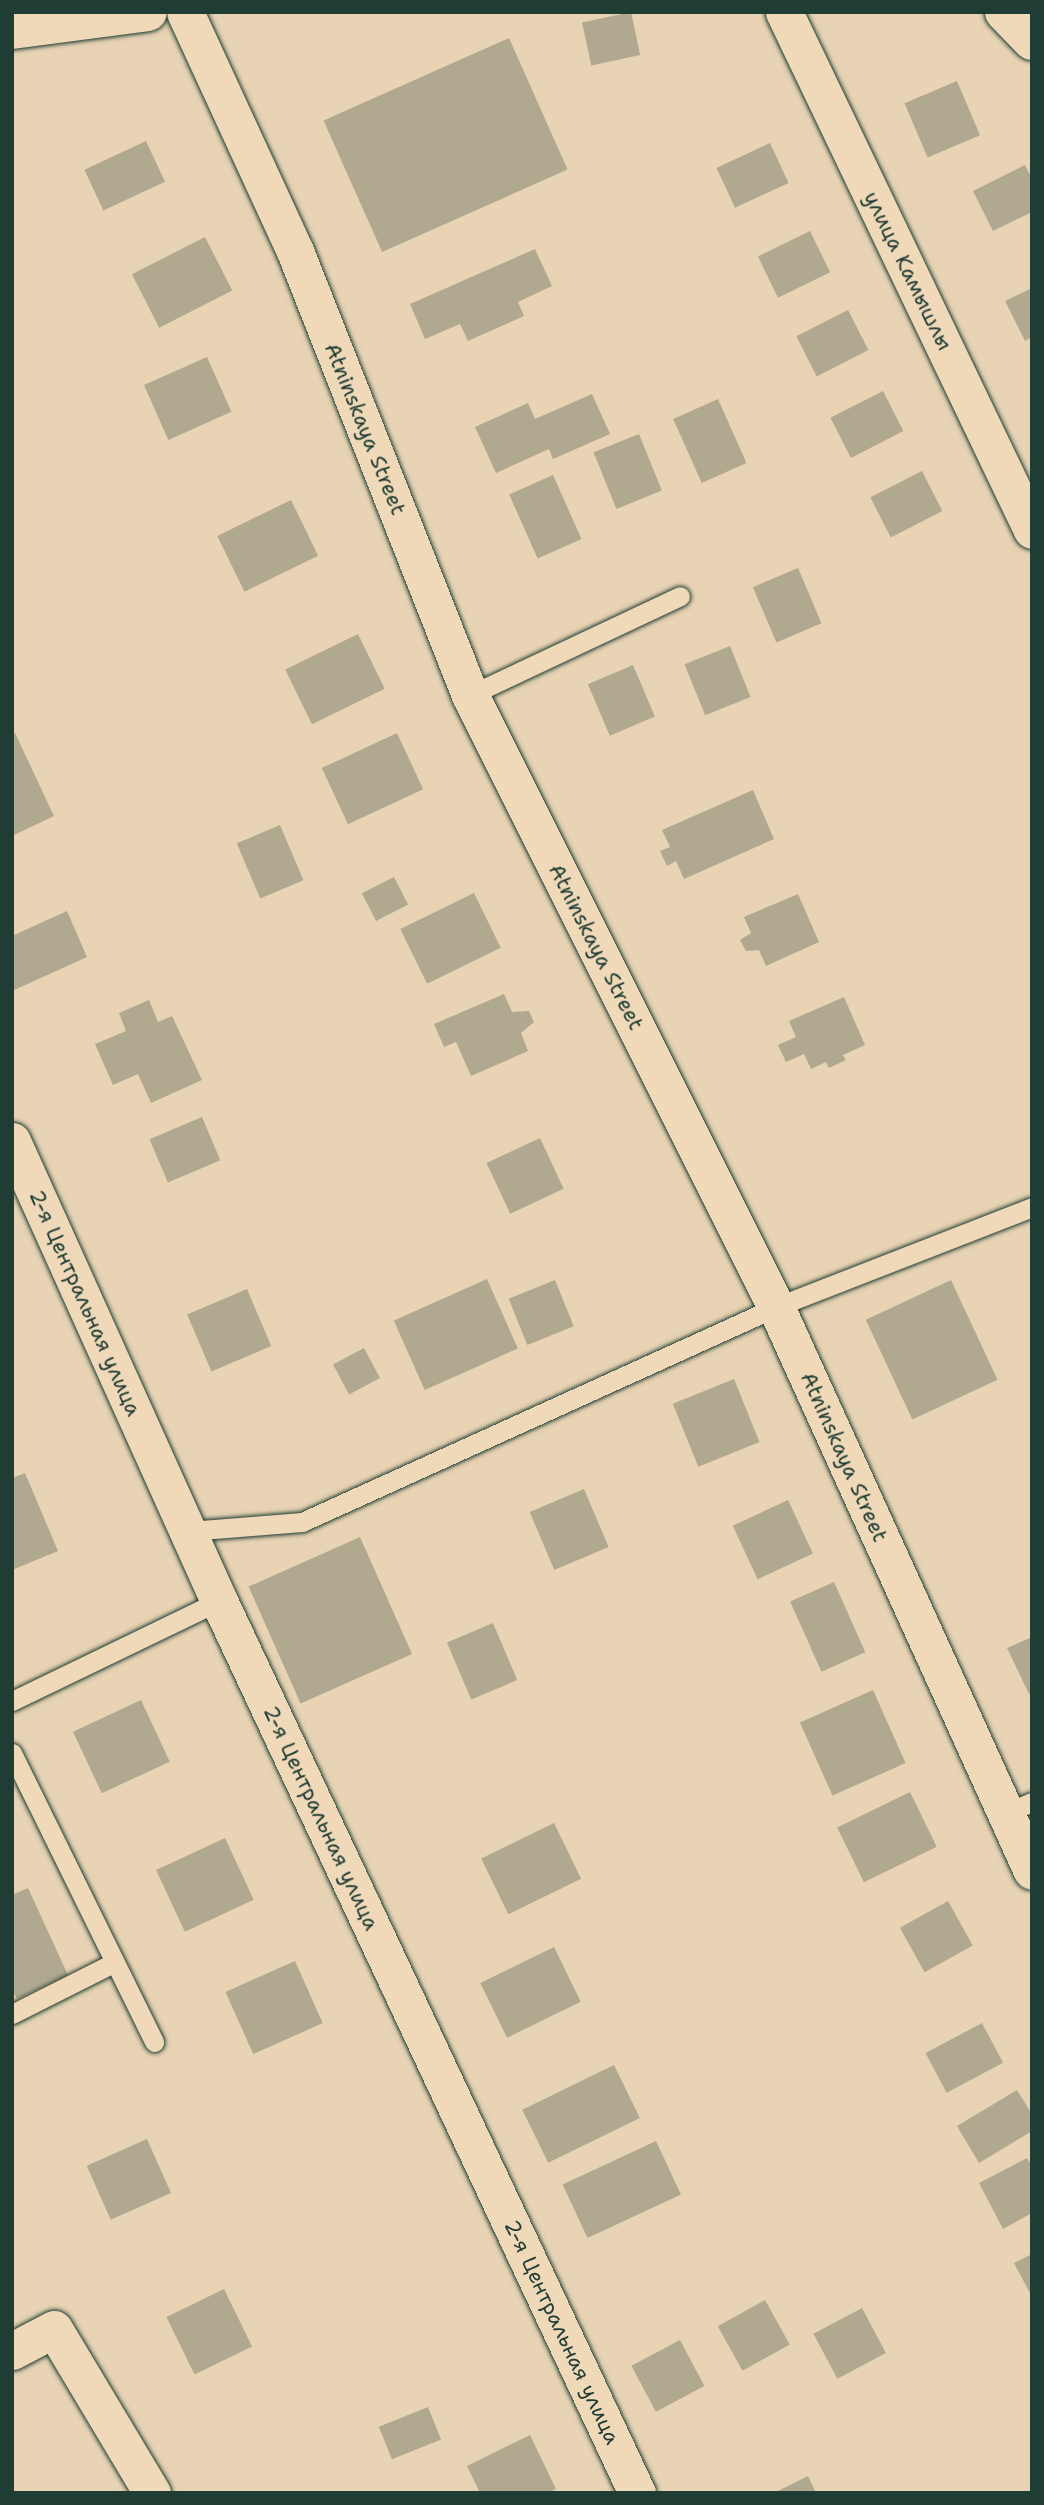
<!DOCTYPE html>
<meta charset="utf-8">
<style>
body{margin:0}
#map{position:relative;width:1044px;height:2505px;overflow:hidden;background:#e8d3b4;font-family:"Shantell Sans",sans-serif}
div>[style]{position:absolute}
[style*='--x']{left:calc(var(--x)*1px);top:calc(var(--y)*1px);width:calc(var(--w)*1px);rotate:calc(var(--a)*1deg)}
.building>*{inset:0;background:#b0a990;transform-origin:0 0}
.roads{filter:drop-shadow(0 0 2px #1f3d34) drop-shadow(0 0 2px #1f3d34)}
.lane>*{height:19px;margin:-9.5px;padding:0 9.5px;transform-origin:9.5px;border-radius:9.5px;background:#f0d9b9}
.street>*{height:37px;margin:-18.5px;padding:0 18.5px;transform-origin:18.5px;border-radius:18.5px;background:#f0d9b9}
.secondary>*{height:38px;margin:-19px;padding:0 19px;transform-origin:19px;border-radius:19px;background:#f0d9b9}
span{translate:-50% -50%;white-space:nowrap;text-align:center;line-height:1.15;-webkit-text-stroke:6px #f0d9b9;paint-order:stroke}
.street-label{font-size:21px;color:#1f3d34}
.frame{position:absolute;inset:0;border:14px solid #1f3d34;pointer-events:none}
</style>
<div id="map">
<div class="building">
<div style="left:631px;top:12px;width:44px;height:50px;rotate:78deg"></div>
<div style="left:509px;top:38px;width:144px;height:203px;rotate:66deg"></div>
<div style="left:957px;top:81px;width:59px;height:57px;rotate:67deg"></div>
<div style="left:146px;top:141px;width:45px;height:68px;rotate:65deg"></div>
<div style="left:770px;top:143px;width:44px;height:59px;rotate:65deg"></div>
<div style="clip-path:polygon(1025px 165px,1032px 179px,1032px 212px,993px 231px,973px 191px)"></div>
<div style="left:810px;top:231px;width:46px;height:58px;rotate:64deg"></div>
<div style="left:205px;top:237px;width:60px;height:82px;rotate:63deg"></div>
<div style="clip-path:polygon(535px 249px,552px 286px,518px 302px,524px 316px,468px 341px,460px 324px,425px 339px,410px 304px)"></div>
<div style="clip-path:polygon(1032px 288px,1032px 337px,1025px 341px,1005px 301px)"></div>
<div style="left:848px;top:310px;width:45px;height:58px;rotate:63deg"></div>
<div style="left:207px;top:357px;width:60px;height:69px;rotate:66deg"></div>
<div style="left:883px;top:391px;width:45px;height:59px;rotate:63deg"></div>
<div style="clip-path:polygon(592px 394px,610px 434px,553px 459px,549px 449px,496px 473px,475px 427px,528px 403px,535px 419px)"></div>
<div style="left:718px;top:399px;width:70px;height:49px;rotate:66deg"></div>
<div style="left:639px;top:434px;width:61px;height:49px;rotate:68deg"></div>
<div style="left:922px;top:471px;width:45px;height:58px;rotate:63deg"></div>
<div style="left:553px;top:475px;width:70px;height:48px;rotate:66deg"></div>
<div style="left:291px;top:500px;width:62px;height:82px;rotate:64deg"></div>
<div style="left:798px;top:568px;width:60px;height:49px;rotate:67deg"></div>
<div style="left:358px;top:634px;width:61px;height:81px;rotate:64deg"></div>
<div style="left:730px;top:646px;width:55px;height:49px;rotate:68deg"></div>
<div style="left:633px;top:665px;width:56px;height:49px;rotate:67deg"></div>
<div style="clip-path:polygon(15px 733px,54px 816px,12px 836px,12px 735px)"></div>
<div style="left:397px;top:733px;width:62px;height:83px;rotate:65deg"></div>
<div style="clip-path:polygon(753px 790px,774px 839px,684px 879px,676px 861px,667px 866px,660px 851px,670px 847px,662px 830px)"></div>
<div style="left:280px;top:825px;width:60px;height:47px;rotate:67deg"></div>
<div style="left:394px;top:877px;width:31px;height:36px;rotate:63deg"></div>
<div style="left:474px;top:893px;width:61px;height:82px;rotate:64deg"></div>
<div style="clip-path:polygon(798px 894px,819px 942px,766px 966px,759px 950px,746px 951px,740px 940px,751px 933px,744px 917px)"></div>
<div style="clip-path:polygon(67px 911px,87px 957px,12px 991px,12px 936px)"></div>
<div style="clip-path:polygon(504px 994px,512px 1012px,529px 1011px,534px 1022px,521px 1033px,528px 1051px,471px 1076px,456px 1042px,444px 1047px,434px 1024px)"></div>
<div style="clip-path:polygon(844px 997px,865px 1045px,843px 1055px,846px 1060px,829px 1068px,826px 1062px,811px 1069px,804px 1054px,786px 1062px,778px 1045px,796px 1037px,789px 1021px)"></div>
<div style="clip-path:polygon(149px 1000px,158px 1022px,172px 1016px,202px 1080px,151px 1103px,138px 1074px,113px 1085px,95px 1044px,126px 1031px,119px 1013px)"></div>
<div style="left:202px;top:1117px;width:47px;height:57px;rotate:67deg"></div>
<div style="left:540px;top:1138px;width:56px;height:59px;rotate:65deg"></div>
<div style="left:487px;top:1279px;width:76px;height:102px;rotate:66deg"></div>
<div style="left:555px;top:1280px;width:50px;height:50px;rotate:68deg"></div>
<div style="left:951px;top:1280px;width:110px;height:94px;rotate:65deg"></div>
<div style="left:247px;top:1289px;width:62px;height:65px;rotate:67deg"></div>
<div style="left:364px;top:1348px;width:34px;height:35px;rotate:62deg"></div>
<div style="left:734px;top:1379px;width:68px;height:66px;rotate:68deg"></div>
<div style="clip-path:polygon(25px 1473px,58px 1551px,12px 1570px,12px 1478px)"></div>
<div style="left:584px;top:1489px;width:63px;height:59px;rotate:67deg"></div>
<div style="left:788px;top:1500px;width:59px;height:61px;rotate:65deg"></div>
<div style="left:360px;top:1537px;width:128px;height:122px;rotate:66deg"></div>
<div style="left:834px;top:1582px;width:77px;height:48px;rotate:66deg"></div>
<div style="left:493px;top:1623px;width:62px;height:50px;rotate:67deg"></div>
<div style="clip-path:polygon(1032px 1637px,1032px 1693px,1029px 1694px,1007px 1648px)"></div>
<div style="left:873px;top:1690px;width:80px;height:80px;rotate:66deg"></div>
<div style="left:141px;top:1700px;width:68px;height:75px;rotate:65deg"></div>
<div style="left:910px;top:1792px;width:61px;height:81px;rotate:64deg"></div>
<div style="left:554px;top:1823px;width:62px;height:81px;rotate:64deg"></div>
<div style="left:225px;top:1838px;width:68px;height:76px;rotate:65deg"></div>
<div style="clip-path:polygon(28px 1888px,68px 1975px,17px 1999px,12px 1989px,12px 1895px)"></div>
<div style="left:948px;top:1901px;width:51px;height:55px;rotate:61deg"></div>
<div style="left:554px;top:1947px;width:61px;height:82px;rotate:64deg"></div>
<div style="left:295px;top:1961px;width:68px;height:76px;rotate:66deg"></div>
<div style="left:982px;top:2023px;width:45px;height:64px;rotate:62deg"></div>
<div style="left:614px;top:2065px;width:59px;height:102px;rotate:64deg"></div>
<div style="clip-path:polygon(1017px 2090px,1032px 2114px,1032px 2131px,979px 2163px,957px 2126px)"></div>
<div style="left:147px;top:2139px;width:59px;height:66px;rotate:66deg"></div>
<div style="left:656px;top:2141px;width:59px;height:103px;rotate:65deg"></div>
<div style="clip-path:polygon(1027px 2158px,1032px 2166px,1032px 2213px,1003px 2229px,979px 2183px)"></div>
<div style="clip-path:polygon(1032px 2254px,1032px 2297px,1014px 2263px)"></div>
<div style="left:224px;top:2289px;width:64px;height:64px;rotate:64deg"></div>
<div style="left:765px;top:2300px;width:51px;height:54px;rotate:61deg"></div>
<div style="left:862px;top:2308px;width:51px;height:55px;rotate:62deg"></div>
<div style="left:680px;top:2340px;width:52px;height:55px;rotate:62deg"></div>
<div style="left:428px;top:2407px;width:35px;height:53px;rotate:68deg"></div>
<div style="clip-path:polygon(530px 2435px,556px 2489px,548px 2493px,480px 2493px,467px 2466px)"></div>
<div style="clip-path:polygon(808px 2476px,816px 2493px,774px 2493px)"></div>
</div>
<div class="roads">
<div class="lane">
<div style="--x:470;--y:695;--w:232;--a:-25.2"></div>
<div style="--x:189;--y:1531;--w:113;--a:-4.6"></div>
<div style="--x:302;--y:1522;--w:520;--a:-24.4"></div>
<div style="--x:776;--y:1307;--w:275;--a:-21.3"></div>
<div style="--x:12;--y:1701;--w:230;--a:-25.8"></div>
<div style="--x:12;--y:1753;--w:322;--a:63.8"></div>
<div style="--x:1006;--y:1813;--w:28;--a:-23"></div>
<div style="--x:12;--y:2014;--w:115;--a:-26.8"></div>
</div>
<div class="street">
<div style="--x:185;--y:12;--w:263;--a:65.3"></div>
<div style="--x:295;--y:251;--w:477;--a:68.5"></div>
<div style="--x:470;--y:695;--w:684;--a:63.43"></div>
<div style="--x:776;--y:1307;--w:619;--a:65.59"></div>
<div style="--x:784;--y:12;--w:574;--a:64.42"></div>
<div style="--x:12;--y:1141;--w:504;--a:65.77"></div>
<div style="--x:219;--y:1601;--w:985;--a:64.89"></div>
<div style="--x:12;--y:2351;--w:47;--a:-27.6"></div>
<div style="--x:54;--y:2329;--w:191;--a:59.1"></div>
</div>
<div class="secondary">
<div style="--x:1004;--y:12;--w:40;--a:46"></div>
<div style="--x:12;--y:30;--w:137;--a:-7.5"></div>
</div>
</div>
<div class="street-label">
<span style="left:908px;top:271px;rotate:64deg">улица Камышлы</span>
<span style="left:365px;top:429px;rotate:68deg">Atninskaya Street</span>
<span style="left:596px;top:947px;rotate:63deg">Atninskaya Street</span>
<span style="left:85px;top:1303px;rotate:66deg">2-я Центральная улица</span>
<span style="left:844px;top:1457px;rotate:66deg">Atninskaya Street</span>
<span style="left:321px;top:1818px;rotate:65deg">2-я Центральная улица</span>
<span style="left:562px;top:2332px;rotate:65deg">2-я Центральная улица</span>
</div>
<div class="frame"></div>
</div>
